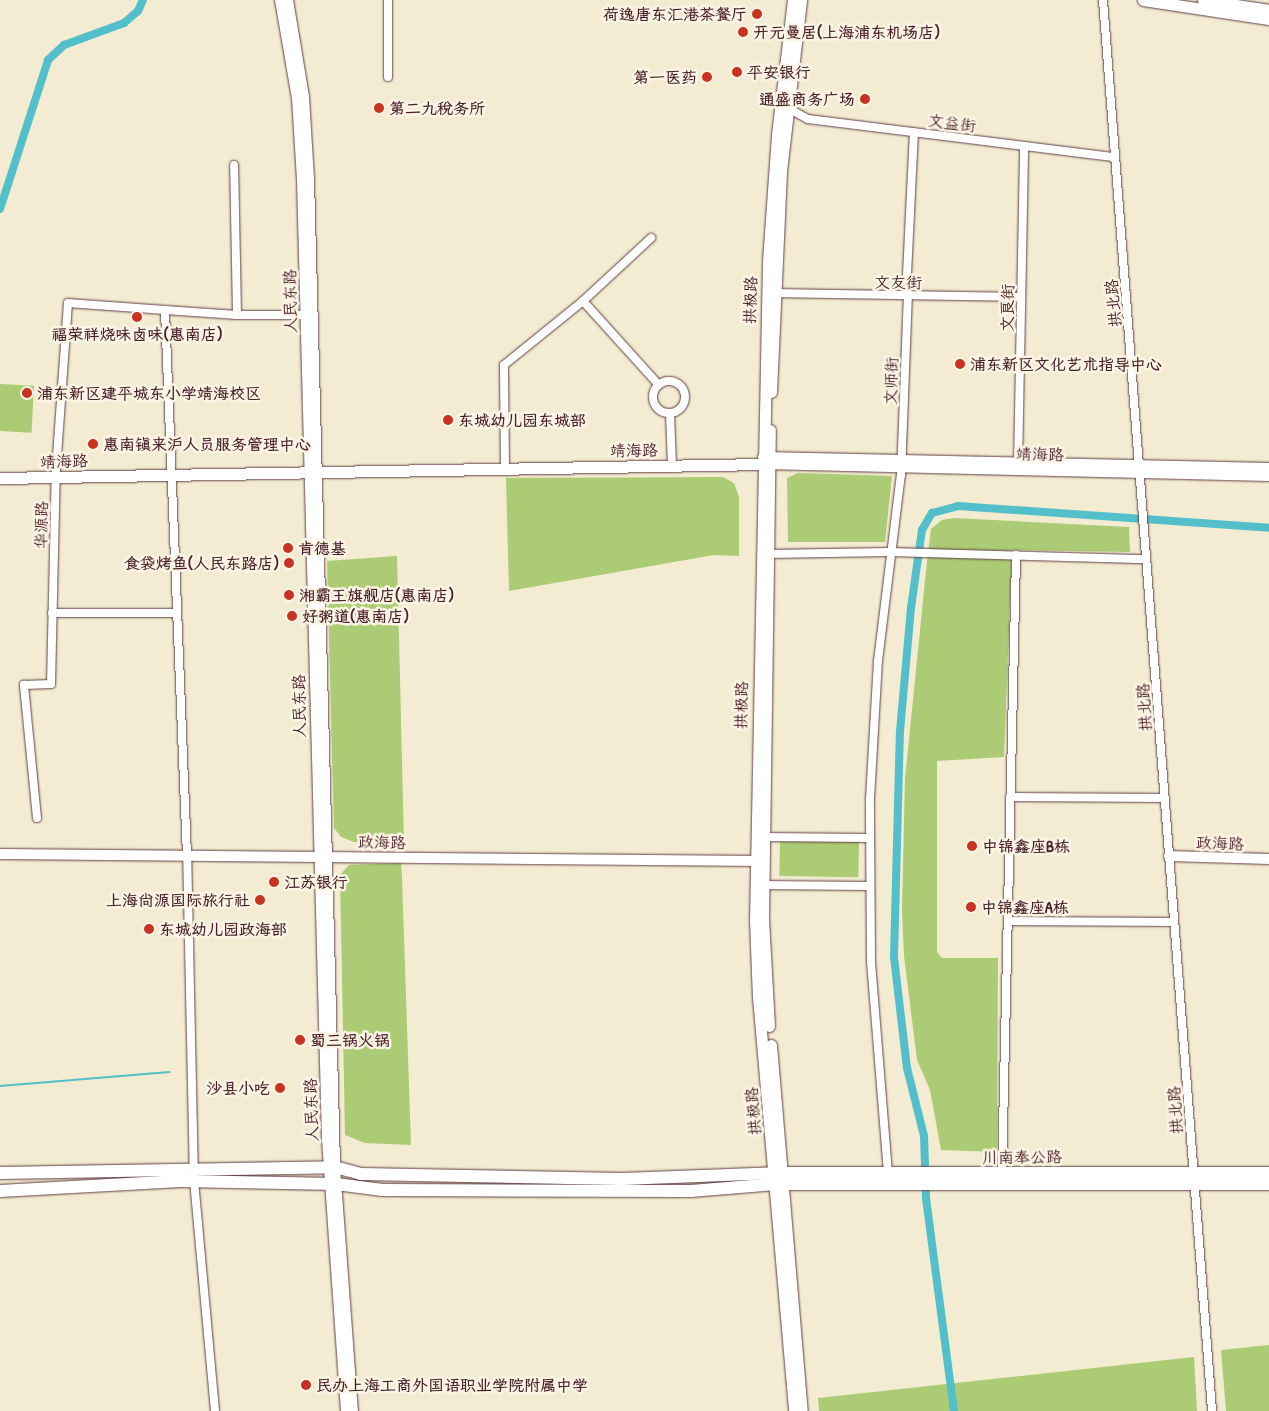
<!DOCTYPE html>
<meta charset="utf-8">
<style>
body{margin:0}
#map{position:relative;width:1269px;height:1411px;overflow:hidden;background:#f3ecd2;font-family:"Patrick Hand","LXGW WenKai TC",sans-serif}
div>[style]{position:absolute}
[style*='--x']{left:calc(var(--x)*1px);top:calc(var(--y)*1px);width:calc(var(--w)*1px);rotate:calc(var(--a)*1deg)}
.green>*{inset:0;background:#abcc74;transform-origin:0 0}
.stream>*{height:2px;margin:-1px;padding:0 1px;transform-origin:1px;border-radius:1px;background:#52bfca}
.canal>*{height:8px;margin:-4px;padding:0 4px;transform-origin:4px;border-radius:4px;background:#52bfca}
.roads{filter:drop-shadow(0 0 1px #633e44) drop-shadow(0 0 1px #633e44)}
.minor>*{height:8px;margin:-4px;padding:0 4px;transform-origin:4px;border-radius:4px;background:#fff}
.minor>.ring{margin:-4px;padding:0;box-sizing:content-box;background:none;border:8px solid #fff;border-radius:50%}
.tertiary>*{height:10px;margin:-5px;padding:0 5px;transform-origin:5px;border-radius:5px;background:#fff}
.secondary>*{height:11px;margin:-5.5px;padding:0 5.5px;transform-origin:5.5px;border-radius:5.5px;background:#fff}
.primary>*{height:12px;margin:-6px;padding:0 6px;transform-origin:6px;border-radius:6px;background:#fff}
.dots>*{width:14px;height:14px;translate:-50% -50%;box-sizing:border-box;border:2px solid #fcf5e5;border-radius:50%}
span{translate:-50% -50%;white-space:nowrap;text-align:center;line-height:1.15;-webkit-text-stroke:5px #fcf5e5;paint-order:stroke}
.poi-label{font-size:16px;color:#4a1f2b;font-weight:700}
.right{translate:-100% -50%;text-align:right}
.left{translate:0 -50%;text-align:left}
.street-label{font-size:16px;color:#4a1f2b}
</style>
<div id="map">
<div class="green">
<div style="left:0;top:384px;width:34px;height:47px;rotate:3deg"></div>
<div style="clip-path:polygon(798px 473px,892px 476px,885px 542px,788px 542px,787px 478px)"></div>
<div style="clip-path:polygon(723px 477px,734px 483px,739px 497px,739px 556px,714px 555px,509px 591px,506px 478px)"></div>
<div style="clip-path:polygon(954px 518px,1129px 527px,1130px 552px,1012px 550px,1004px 757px,937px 761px,937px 952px,942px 958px,998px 958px,997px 1152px,941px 1150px,930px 1090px,917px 1060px,904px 956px,902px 911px,905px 779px,927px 561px,931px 529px,942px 520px)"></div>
<div style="clip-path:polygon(397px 556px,404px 842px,354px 842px,341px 837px,334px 828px,327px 561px)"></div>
<div style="left:780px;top:840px;width:79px;height:36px;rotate:1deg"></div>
<div style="clip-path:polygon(401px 863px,402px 877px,411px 1145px,365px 1143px,345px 1135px,340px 875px,349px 865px)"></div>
<div style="clip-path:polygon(1269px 1345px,1269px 1411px,1226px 1411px,1221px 1350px)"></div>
<div style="clip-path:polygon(1194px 1357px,1197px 1411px,819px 1411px,818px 1398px)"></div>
</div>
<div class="stream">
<div style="--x:0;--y:1086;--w:170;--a:-4.7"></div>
</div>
<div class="canal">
<div style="--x:0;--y:209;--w:157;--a:-72.1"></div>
<div style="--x:48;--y:60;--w:22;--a:-43"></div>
<div style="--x:64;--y:45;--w:64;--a:-20.1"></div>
<div style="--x:124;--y:23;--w:18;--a:-41"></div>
<div style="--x:138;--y:11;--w:12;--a:-66"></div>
<div style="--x:954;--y:1411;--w:215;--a:-97.5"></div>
<div style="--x:926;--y:1198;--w:62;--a:-91.8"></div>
<div style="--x:924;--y:1136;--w:70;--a:-104"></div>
<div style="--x:907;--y:1068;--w:112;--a:-96.7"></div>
<div style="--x:894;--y:957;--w:226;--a:-88.5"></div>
<div style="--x:900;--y:731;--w:123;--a:-84.9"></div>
<div style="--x:911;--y:608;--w:79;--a:-82"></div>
<div style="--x:922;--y:530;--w:20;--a:-60"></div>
<div style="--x:932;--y:513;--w:27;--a:-15"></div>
<div style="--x:958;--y:506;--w:312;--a:4"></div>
</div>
<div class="roads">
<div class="minor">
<div style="--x:388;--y:0;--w:77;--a:90"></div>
<div style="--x:1103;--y:0;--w:1415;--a:85.58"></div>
<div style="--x:788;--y:108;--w:23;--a:29"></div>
<div style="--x:808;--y:119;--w:309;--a:7.1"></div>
<div style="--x:775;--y:293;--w:246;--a:0.9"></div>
<div style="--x:906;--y:295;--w:163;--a:-87.2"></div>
<div style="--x:583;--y:301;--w:113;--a:47.9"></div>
<div style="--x:237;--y:315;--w:69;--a:0"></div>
<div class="ring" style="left:653px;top:381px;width:24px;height:24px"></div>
<div style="--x:670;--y:413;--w:52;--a:87.8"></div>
<div style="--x:1018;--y:466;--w:320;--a:-88.9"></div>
<div style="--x:505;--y:468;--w:103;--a:-90.6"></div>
<div style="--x:504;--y:365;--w:102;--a:-39"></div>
<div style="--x:583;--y:301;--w:93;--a:-42.8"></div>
<div style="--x:768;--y:554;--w:122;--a:-0.9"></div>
<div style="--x:890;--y:552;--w:256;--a:1.6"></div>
<div style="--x:52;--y:613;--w:125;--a:0"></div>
<div style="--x:1010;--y:797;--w:155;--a:0.4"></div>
<div style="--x:37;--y:818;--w:134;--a:-95.6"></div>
<div style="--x:24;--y:685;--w:27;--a:-2"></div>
<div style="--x:51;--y:684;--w:214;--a:-88.7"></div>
<div style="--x:56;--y:470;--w:167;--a:-85.9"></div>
<div style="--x:68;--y:303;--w:97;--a:4.1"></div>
<div style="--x:761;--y:837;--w:108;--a:0.5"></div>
<div style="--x:759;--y:885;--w:110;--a:0.5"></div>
<div style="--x:1008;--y:921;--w:166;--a:0.3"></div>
<div style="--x:888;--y:1173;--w:213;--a:-94.6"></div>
<div style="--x:871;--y:961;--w:162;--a:-90.4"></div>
<div style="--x:870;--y:799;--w:138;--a:-86.7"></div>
<div style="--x:878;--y:661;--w:187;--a:-83"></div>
<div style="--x:901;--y:475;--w:180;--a:-87.8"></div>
<div style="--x:1002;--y:1173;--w:618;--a:-88.7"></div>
<div style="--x:215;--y:1411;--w:231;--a:-95.2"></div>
<div style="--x:194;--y:1181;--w:325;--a:-91.2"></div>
<div style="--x:187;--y:856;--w:546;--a:-92.31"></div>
<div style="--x:165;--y:310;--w:72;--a:4"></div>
<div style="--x:237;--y:315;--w:150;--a:-91.1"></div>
</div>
<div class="tertiary">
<div style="--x:280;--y:0;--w:99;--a:80.2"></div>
<div style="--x:297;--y:98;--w:81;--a:86.5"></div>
<div style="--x:302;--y:179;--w:960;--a:88.51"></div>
<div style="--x:327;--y:1139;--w:273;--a:86"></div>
<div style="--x:288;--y:0;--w:98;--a:80.6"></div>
<div style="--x:304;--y:97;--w:82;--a:86.5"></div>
<div style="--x:309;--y:179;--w:988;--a:88.49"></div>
<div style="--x:335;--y:1167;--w:245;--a:85.8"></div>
<div style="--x:763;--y:457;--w:506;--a:1.25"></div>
<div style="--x:763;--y:464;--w:506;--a:1.36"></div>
<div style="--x:0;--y:854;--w:762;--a:0.53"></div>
<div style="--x:1169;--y:856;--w:100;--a:1.7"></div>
</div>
<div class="secondary">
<div style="--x:793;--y:0;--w:136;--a:96.8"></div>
<div style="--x:777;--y:135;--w:127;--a:94.1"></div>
<div style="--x:768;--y:262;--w:658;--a:91.13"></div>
<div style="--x:755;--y:920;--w:77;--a:87.8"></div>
<div style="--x:758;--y:997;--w:416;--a:85"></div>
<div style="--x:1143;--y:0;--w:127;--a:8.6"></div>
<div style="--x:1203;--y:0;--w:67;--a:8.6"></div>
<div style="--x:771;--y:392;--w:221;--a:-87.4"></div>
<div style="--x:781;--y:171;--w:172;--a:-83.3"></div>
<div style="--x:0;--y:478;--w:762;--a:-1.05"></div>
<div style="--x:769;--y:1026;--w:106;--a:-93.2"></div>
<div style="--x:763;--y:920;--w:490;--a:-89.2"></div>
<div style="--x:771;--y:1045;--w:367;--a:85.2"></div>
</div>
<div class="primary">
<div style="--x:0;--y:1173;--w:335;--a:-1"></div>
<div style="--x:335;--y:1167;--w:27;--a:15"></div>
<div style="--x:361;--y:1174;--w:261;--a:1.1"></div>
<div style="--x:622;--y:1179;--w:153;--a:-2.2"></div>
<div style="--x:775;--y:1173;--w:494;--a:0"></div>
<div style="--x:0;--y:1191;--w:181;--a:-3.2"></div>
<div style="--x:181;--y:1181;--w:155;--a:1.1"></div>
<div style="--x:336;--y:1184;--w:47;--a:7.3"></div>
<div style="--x:383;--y:1190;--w:308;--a:0.2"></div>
<div style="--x:691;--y:1191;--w:85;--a:-4.7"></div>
<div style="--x:776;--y:1184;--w:493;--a:0"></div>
</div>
</div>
<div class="dots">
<div style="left:757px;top:14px;background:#c8321e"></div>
<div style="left:743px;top:32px;background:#c8321e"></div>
<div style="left:737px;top:72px;background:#c8321e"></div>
<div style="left:707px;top:77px;background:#c8321e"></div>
<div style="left:865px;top:99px;background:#c8321e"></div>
<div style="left:379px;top:108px;background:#c8321e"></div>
<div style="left:137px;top:317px;background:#c8321e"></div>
<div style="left:960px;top:364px;background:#c8321e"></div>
<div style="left:27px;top:393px;background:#c8321e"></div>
<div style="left:448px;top:420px;background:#c8321e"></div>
<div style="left:93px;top:444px;background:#c8321e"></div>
<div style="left:288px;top:548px;background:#c8321e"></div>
<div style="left:289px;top:563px;background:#c8321e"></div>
<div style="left:289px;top:595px;background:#c8321e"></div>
<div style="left:292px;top:616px;background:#c8321e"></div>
<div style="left:972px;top:846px;background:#c8321e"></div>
<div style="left:274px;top:882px;background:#c8321e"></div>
<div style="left:260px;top:900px;background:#c8321e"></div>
<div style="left:971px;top:907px;background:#c8321e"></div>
<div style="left:149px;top:929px;background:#c8321e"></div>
<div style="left:300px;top:1040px;background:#c8321e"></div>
<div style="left:280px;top:1088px;background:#c8321e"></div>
<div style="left:306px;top:1385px;background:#c8321e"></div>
</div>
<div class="poi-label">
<span class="right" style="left:747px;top:14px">荷逸唐东汇港茶餐厅</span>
<span class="left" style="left:753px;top:32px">开元曼居(上海浦东机场店)</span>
<span class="left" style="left:747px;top:72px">平安银行</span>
<span class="right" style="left:697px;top:77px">第一医药</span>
<span class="right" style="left:855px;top:99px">通盛商务广场</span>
<span class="left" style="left:389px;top:108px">第二九税务所</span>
<span style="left:137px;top:334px">福荣祥烧味卤味(惠南店)</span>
<span class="left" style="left:970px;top:364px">浦东新区文化艺术指导中心</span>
<span class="left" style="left:37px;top:393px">浦东新区建平城东小学靖海校区</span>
<span class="left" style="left:458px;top:420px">东城幼儿园东城部</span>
<span class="left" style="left:103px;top:444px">惠南镇来沪人员服务管理中心</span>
<span class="left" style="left:298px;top:548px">肯德基</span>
<span class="right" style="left:279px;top:563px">食袋烤鱼(人民东路店)</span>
<span class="left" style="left:299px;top:595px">湘霸王旗舰店(惠南店)</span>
<span class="left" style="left:302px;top:616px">好粥道(惠南店)</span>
<span class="left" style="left:982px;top:846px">中锦鑫座B栋</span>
<span class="left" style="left:284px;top:882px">江苏银行</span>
<span class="right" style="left:250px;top:900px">上海尚源国际旅行社</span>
<span class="left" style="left:981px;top:907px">中锦鑫座A栋</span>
<span class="left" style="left:159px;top:929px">东城幼儿园政海部</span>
<span class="left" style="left:310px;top:1040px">蜀三锅火锅</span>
<span class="right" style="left:270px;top:1088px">沙县小吃</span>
<span class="left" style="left:316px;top:1385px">民办上海工商外国语职业学院附属中学</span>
</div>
<div class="street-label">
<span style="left:952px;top:123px;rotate:7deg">文益街</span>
<span style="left:898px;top:282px;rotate:1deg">文友街</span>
<span style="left:750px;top:300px;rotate:-88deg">拱极路</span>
<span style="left:290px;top:301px;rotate:-91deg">人民东路</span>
<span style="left:1113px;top:303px;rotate:-95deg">拱北路</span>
<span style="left:1007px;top:308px;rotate:-89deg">文良街</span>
<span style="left:891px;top:381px;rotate:-88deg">文师街</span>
<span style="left:634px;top:450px;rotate:-1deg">靖海路</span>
<span style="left:1040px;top:454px;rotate:1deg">靖海路</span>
<span style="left:64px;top:461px;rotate:-2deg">靖海路</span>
<span style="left:41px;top:525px;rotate:-89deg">华源路</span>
<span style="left:741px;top:705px;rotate:-89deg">拱极路</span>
<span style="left:299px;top:706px;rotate:-91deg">人民东路</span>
<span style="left:1144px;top:707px;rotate:-94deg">拱北路</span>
<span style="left:382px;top:842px;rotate:1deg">政海路</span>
<span style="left:1220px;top:843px;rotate:2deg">政海路</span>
<span style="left:311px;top:1110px;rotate:-92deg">人民东路</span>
<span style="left:1175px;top:1110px;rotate:-94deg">拱北路</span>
<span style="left:753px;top:1111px;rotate:-95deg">拱极路</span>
<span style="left:1022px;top:1157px;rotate:-1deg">川南奉公路</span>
</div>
</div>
